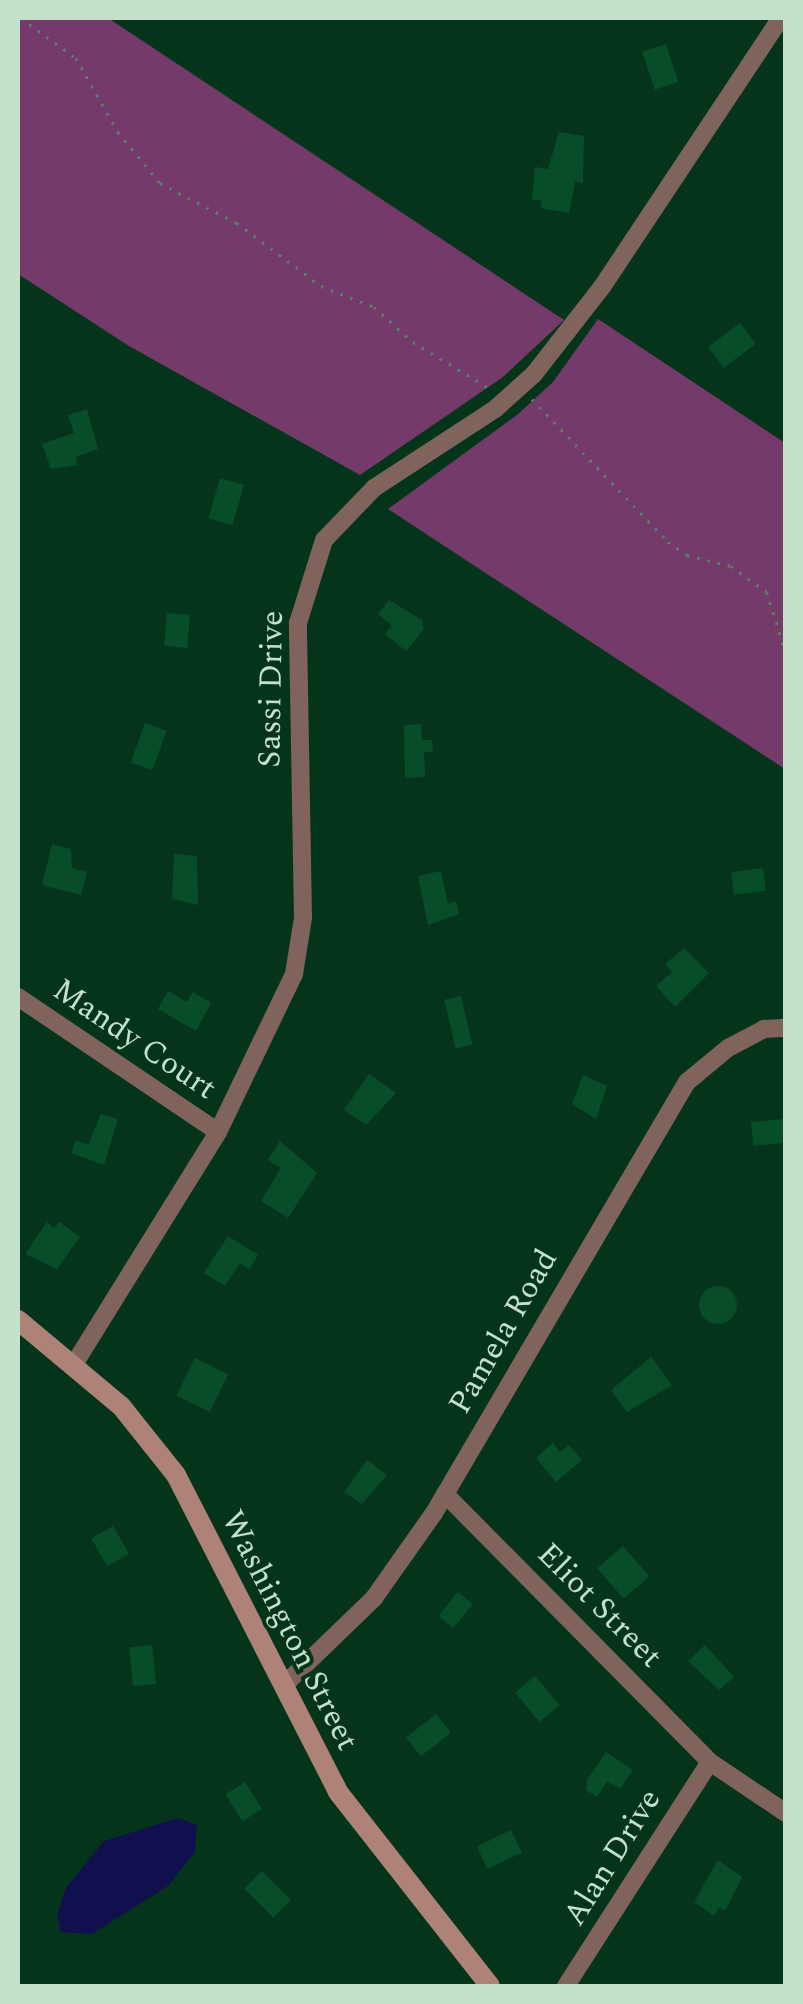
<!DOCTYPE html>
<style>
body{margin:0}
#map{position:relative;width:803px;height:2004px;overflow:hidden;background:#04351b;font-family:Spectral,serif}
div>[style]{position:absolute}
[style*='--x']{left:calc(var(--x)*1px);top:calc(var(--y)*1px);width:calc(var(--w)*1px);rotate:calc(var(--a)*1deg)}
.green>*{inset:0;background:#743b6a}
.water>*{inset:0;background:#11104e}
.building>*{inset:0;background:#084d2a;transform-origin:0 0}
.round{border-radius:50%}
.path>*{height:2.5px;margin-top:-1.25px;transform-origin:0;background:repeating-linear-gradient(90deg,#588169 0 2.5px,transparent 0 10.5px)}
.street>*{height:18px;margin:-9px;padding:0 9px;transform-origin:9px;border-radius:9px;background:#7f635c}
.secondary>*{height:20px;margin:-10px;padding:0 10px;transform-origin:10px;border-radius:10px;background:#af8277}
span{translate:-50% -50%;white-space:nowrap;text-align:center;line-height:1.15;-webkit-text-stroke:8px #04351b;paint-order:stroke}
.street-label{font-size:32px;color:#c3e1cb}
.frame{position:absolute;inset:0;border:20px solid #c3e1cb;pointer-events:none}
</style>
<div id="map">
<div class="green">
<div style="clip-path:polygon(18px 18px,108px 18px,564px 320px,503px 377px,360px 475px,129px 346px,18px 274px)"></div>
<div style="clip-path:polygon(598px 319px,785px 443px,785px 769px,388px 509px,517px 415px,553px 382px)"></div>
</div>
<div class="water">
<div style="clip-path:polygon(178px 1818px,197px 1825px,195px 1852px,168px 1886px,92px 1934px,61px 1932px,57px 1915px,66px 1888px,104px 1841px)"></div>
</div>
<div class="building">
<div style="left:666px;top:44px;width:40px;height:25px;rotate:72deg"></div>
<div style="clip-path:polygon(559px 132px,584px 136px,583px 183px,575px 182px,569px 213px,540px 208px,542px 201px,532px 199px,535px 167px,548px 169px)"></div>
<div style="left:740px;top:323px;width:26px;height:40px;rotate:53deg"></div>
<div style="clip-path:polygon(87px 409px,98px 449px,76px 457px,77px 465px,51px 469px,42px 444px,74px 433px,68px 415px)"></div>
<div style="left:220px;top:478px;width:25px;height:42px;rotate:16deg"></div>
<div style="clip-path:polygon(389px 600px,422px 620px,424px 629px,406px 651px,385px 634px,392px 626px,378px 614px)"></div>
<div style="left:167px;top:613px;width:23px;height:33px;rotate:5deg"></div>
<div style="left:145px;top:723px;width:23px;height:42px;rotate:20deg"></div>
<div style="clip-path:polygon(421px 724px,422px 740px,432px 740px,433px 752px,424px 752px,425px 777px,405px 778px,404px 725px)"></div>
<div style="clip-path:polygon(52px 844px,71px 849px,72px 868px,87px 872px,81px 895px,42px 885px)"></div>
<div style="clip-path:polygon(174px 854px,197px 856px,198px 905px,172px 899px)"></div>
<div style="left:763px;top:868px;width:23px;height:32px;rotate:83deg"></div>
<div style="clip-path:polygon(441px 871px,448px 904px,456px 901px,459px 914px,428px 925px,418px 876px)"></div>
<div style="clip-path:polygon(684px 948px,709px 973px,675px 1007px,656px 986px,672px 972px,665px 964px)"></div>
<div style="clip-path:polygon(168px 991px,187px 1002px,193px 992px,211px 1003px,196px 1031px,158px 1009px)"></div>
<div style="left:461px;top:996px;width:50px;height:17px;rotate:77deg"></div>
<div style="clip-path:polygon(369px 1074px,396px 1093px,366px 1125px,344px 1110px)"></div>
<div style="clip-path:polygon(583px 1075px,607px 1086px,596px 1119px,572px 1104px)"></div>
<div style="clip-path:polygon(101px 1114px,118px 1119px,104px 1165px,71px 1153px,76px 1140px,88px 1145px)"></div>
<div style="left:784px;top:1119px;width:24px;height:33px;rotate:85deg"></div>
<div style="clip-path:polygon(280px 1141px,317px 1173px,288px 1218px,261px 1201px,281px 1168px,268px 1160px)"></div>
<div style="clip-path:polygon(47px 1222px,54px 1228px,59px 1222px,80px 1237px,57px 1269px,25px 1254px)"></div>
<div style="clip-path:polygon(228px 1236px,258px 1255px,249px 1269px,240px 1263px,225px 1286px,204px 1273px)"></div>
<div class="round" style="left:699px;top:1286px;width:38px;height:38px"></div>
<div style="clip-path:polygon(651px 1357px,672px 1385px,627px 1412px,611px 1390px)"></div>
<div style="left:195px;top:1358px;width:37px;height:42px;rotate:26deg"></div>
<div style="clip-path:polygon(553px 1443px,560px 1452px,569px 1445px,582px 1460px,556px 1482px,536px 1458px)"></div>
<div style="clip-path:polygon(367px 1460px,387px 1475px,362px 1504px,344px 1492px)"></div>
<div style="left:113px;top:1526px;width:32px;height:25px;rotate:60deg"></div>
<div style="left:623px;top:1546px;width:40px;height:34px;rotate:49deg"></div>
<div style="left:458px;top:1592px;width:19px;height:31px;rotate:39deg"></div>
<div style="left:152px;top:1645px;width:39px;height:23px;rotate:84deg"></div>
<div style="clip-path:polygon(705px 1645px,734px 1677px,719px 1690px,688px 1661px)"></div>
<div style="left:535px;top:1676px;width:38px;height:26px;rotate:50deg"></div>
<div style="left:436px;top:1714px;width:24px;height:38px;rotate:52deg"></div>
<div style="clip-path:polygon(606px 1752px,633px 1770px,620px 1789px,607px 1781px,597px 1797px,586px 1790px,587px 1780px)"></div>
<div style="left:245px;top:1782px;width:32px;height:23px;rotate:58deg"></div>
<div style="left:511px;top:1830px;width:25px;height:38px;rotate:64deg"></div>
<div style="clip-path:polygon(718px 1860px,742px 1877px,725px 1911px,719px 1907px,714px 1916px,694px 1902px)"></div>
<div style="left:262px;top:1871px;width:41px;height:25px;rotate:45deg"></div>
</div>
<div class="path">
<div style="--x:21;--y:18;--w:68;--a:36"></div>
<div style="--x:76;--y:58;--w:85;--a:60.4"></div>
<div style="--x:118;--y:132;--w:66;--a:50.5"></div>
<div style="--x:160;--y:183;--w:87;--a:27.5"></div>
<div style="--x:237;--y:223;--w:105;--a:36.9"></div>
<div style="--x:321;--y:286;--w:57;--a:21.6"></div>
<div style="--x:374;--y:307;--w:52;--a:41.9"></div>
<div style="--x:413;--y:342;--w:92;--a:31.3"></div>
<div style="--x:532;--y:399;--w:197;--a:46.4"></div>
<div style="--x:668;--y:542;--w:23;--a:34"></div>
<div style="--x:687;--y:555;--w:45;--a:14"></div>
<div style="--x:731;--y:566;--w:44;--a:35.8"></div>
<div style="--x:767;--y:592;--w:65;--a:73"></div>
</div>
<div class="street">
<div style="--x:18;--y:997;--w:241;--a:34"></div>
<div style="--x:73;--y:1366;--w:275;--a:-58.2"></div>
<div style="--x:218;--y:1132;--w:175;--a:-64.3"></div>
<div style="--x:294;--y:974;--w:57;--a:-80.9"></div>
<div style="--x:303;--y:918;--w:295;--a:-91"></div>
<div style="--x:298;--y:623;--w:87;--a:-72.6"></div>
<div style="--x:324;--y:540;--w:72;--a:-46.1"></div>
<div style="--x:374;--y:488;--w:145;--a:-33.1"></div>
<div style="--x:495;--y:409;--w:52;--a:-41.9"></div>
<div style="--x:534;--y:374;--w:110;--a:-52"></div>
<div style="--x:602;--y:287;--w:323;--a:-56.4"></div>
<div style="--x:445;--y:1494;--w:377;--a:45.3"></div>
<div style="--x:710;--y:1762;--w:92;--a:33.9"></div>
<div style="--x:283;--y:1686;--w:127;--a:-44"></div>
<div style="--x:374;--y:1598;--w:104;--a:-54.8"></div>
<div style="--x:434;--y:1513;--w:500;--a:-59.6"></div>
<div style="--x:687;--y:1082;--w:53;--a:-39.7"></div>
<div style="--x:728;--y:1048;--w:41;--a:-27.8"></div>
<div style="--x:764;--y:1029;--w:22;--a:-3"></div>
<div style="--x:566;--y:1986;--w:266;--a:-57.3"></div>
</div>
<div class="secondary">
<div style="--x:18;--y:1320;--w:134;--a:39.9"></div>
<div style="--x:121;--y:1406;--w:88;--a:51.4"></div>
<div style="--x:176;--y:1475;--w:356;--a:62.9"></div>
<div style="--x:338;--y:1792;--w:246;--a:51.9"></div>
</div>
<div class="street-label">
<span style="left:272px;top:689px;rotate:-89deg">Sassi Drive</span>
<span style="left:134px;top:1040px;rotate:34deg">Mandy Court</span>
<span style="left:504px;top:1332px;rotate:-60deg">Pamela Road</span>
<span style="left:599px;top:1606px;rotate:45deg">Eliot Street</span>
<span style="left:289px;top:1631px;rotate:63deg">Washington Street</span>
<span style="left:613px;top:1858px;rotate:-58deg">Alan Drive</span>
</div>
<div class="frame"></div>
</div>
